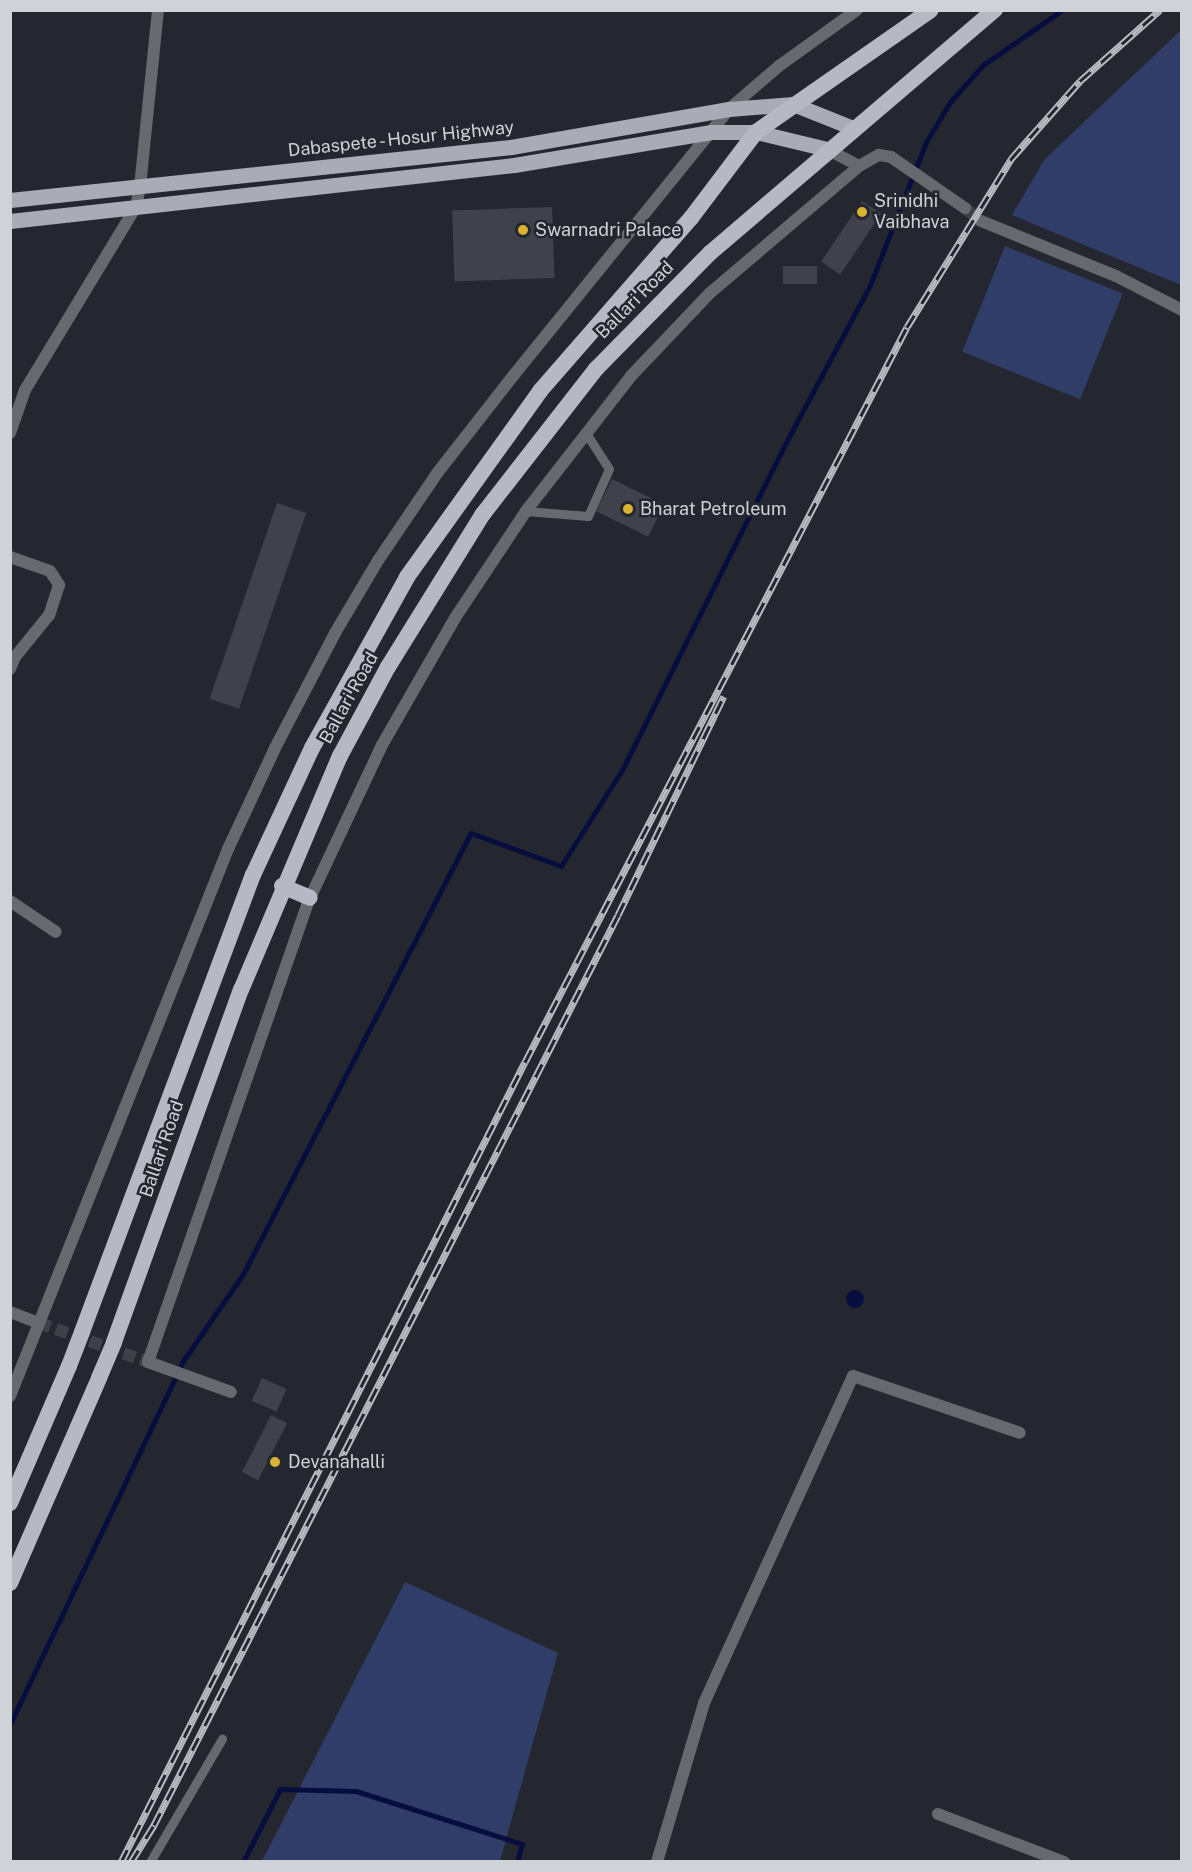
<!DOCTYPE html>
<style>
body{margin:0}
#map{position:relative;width:1192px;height:1872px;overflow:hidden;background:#24272f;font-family:"Public Sans",sans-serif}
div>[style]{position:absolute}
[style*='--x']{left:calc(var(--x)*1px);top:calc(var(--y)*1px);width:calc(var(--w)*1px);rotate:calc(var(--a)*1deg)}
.green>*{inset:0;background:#313d69;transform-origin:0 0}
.water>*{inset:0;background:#080d3f}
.round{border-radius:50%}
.stream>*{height:5px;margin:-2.5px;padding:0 2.5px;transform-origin:2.5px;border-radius:2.5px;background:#080d3f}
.building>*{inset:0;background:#3f424b;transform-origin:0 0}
.minor-tunnel>*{height:12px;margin-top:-6px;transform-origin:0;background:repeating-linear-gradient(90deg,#3e4148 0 12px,transparent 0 18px)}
.tertiary-tunnel>*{height:12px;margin-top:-6px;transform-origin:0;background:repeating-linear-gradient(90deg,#3e4148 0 12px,transparent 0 18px)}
.service>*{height:9px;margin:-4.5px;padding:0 4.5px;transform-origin:4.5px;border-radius:4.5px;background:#68696e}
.minor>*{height:12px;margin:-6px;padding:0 6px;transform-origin:6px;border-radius:6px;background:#68696e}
.tertiary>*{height:12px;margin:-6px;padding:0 6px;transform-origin:6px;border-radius:6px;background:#68696e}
.primary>*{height:15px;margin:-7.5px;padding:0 7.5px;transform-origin:7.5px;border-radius:7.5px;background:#a9acb5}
.trunk>*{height:16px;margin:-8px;padding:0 8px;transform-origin:8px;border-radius:8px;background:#b6b9c4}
.rail>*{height:7px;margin-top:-3.5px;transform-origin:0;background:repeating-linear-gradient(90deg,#24272f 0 14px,#b8bbc1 0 28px);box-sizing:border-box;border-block:2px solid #b8bbc1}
.trunk-bridge>*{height:16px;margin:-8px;padding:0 8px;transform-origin:8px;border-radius:8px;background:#b6b9c4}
.dots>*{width:16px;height:16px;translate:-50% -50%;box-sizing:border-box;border:3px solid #24272f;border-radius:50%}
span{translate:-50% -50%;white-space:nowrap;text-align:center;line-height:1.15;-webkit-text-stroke:5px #24272f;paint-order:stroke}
.street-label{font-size:18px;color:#cfd2d7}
.poi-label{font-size:18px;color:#cfd2d7}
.left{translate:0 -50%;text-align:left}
.frame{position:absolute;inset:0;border:12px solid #cfd2d7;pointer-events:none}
</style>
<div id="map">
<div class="green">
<div style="clip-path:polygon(1181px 30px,1181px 285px,1012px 215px,1044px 160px)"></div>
<div style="left:1005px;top:246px;width:127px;height:114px;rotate:22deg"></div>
<div style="clip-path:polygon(405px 1582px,558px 1653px,500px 1861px,262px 1861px)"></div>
</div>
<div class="water">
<div class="round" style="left:846px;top:1290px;width:18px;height:18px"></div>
</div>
<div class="stream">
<div style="--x:10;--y:1724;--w:402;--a:-64.5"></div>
<div style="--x:183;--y:1361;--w:106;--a:-55.4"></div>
<div style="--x:243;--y:1274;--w:496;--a:-62.7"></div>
<div style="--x:471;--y:833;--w:96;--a:20.1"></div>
<div style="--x:561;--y:866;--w:114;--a:-57.6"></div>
<div style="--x:622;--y:770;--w:360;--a:-63.4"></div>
<div style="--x:783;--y:448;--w:185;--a:-61.9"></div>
<div style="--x:870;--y:285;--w:154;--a:-68.6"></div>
<div style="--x:926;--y:142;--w:47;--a:-59"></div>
<div style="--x:950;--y:102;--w:50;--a:-48.3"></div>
<div style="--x:983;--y:65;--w:96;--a:-34.8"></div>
<div style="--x:243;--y:1862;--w:82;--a:-63.1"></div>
<div style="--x:280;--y:1789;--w:76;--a:1.5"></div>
<div style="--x:356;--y:1791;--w:174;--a:17.7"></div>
<div style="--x:522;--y:1844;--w:19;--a:106"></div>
</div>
<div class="building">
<div style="left:862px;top:201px;width:23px;height:73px;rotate:34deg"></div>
<div style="left:552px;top:207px;width:71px;height:100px;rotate:88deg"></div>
<div style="left:783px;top:266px;width:34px;height:18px"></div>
<div style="left:612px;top:479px;width:58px;height:36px;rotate:26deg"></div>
<div style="left:277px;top:503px;width:31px;height:207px;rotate:19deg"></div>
<div style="left:262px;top:1378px;width:27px;height:25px;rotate:24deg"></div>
<div style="left:271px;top:1415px;width:18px;height:64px;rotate:27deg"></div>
</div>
<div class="minor-tunnel">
<div style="--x:965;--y:208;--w:21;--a:39"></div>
</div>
<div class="tertiary-tunnel">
<div style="--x:39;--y:1323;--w:116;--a:19.7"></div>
</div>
<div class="service">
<div style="--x:526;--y:511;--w:62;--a:4.6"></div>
<div style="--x:588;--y:516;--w:51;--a:-65.9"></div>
<div style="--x:609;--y:469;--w:43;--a:-122.6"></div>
<div style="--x:150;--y:1862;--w:143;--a:-59.7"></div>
</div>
<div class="minor">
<div style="--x:859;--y:166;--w:23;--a:-29"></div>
<div style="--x:879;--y:155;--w:12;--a:9"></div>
<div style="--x:891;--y:157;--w:90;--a:34.6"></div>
<div style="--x:140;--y:187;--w:178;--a:-84.2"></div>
<div style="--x:981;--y:221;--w:146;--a:22.2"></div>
<div style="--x:1116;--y:276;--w:74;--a:27.3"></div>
<div style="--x:10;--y:557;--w:42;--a:19.3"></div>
<div style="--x:50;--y:571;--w:17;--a:57"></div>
<div style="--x:59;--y:585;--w:32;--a:108"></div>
<div style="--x:49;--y:615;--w:54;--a:129"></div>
<div style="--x:15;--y:657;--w:13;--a:113"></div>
<div style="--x:10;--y:901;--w:55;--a:34"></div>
<div style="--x:148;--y:1362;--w:88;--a:19.9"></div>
<div style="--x:938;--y:1814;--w:135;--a:20.9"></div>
<div style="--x:657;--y:1862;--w:166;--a:-73.5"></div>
<div style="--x:704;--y:1703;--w:359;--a:-65.5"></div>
<div style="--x:853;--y:1376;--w:176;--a:18.8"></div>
</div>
<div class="tertiary">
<div style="--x:10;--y:433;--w:46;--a:-70.8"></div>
<div style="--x:25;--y:390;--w:214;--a:-58.8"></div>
<div style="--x:136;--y:207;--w:20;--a:-79"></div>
<div style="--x:10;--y:1312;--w:31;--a:21"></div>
<div style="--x:148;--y:1362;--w:491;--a:-70.8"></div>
<div style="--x:310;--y:898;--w:169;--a:-64.8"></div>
<div style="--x:382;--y:745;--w:146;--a:-60.1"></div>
<div style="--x:455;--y:618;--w:128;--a:-56.4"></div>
<div style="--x:526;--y:511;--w:171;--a:-52.1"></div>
<div style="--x:631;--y:376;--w:115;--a:-46.4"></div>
<div style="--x:710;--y:293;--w:196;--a:-40.4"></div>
<div style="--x:859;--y:166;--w:36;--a:-152"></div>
<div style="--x:10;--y:1396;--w:589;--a:-68.27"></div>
<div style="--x:228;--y:849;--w:111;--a:-65"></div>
<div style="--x:275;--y:748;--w:130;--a:-62.4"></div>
<div style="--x:335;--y:633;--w:86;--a:-59.3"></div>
<div style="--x:379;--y:559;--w:105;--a:-55.9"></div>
<div style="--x:438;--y:472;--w:122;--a:-52"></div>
<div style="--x:513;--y:376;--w:343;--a:-51"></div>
<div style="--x:729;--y:109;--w:66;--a:-40.7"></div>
<div style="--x:779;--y:66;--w:96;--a:-35.7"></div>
</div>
<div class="primary">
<div style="--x:10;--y:200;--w:504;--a:-6.04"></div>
<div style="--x:511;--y:147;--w:221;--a:-9.9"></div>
<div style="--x:729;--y:109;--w:64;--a:-4.5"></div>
<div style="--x:793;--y:104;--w:65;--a:21.8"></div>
<div style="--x:10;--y:221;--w:507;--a:-6.34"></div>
<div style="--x:514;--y:165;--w:200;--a:-9.5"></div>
<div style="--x:711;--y:132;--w:45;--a:0"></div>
<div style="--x:756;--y:132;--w:73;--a:13.5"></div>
</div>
<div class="trunk">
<div style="--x:282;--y:886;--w:30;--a:23"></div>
<div style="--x:82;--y:1332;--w:488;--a:-69.5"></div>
<div style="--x:253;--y:875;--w:140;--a:-65.1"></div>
<div style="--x:312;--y:748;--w:196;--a:-60.9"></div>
<div style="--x:407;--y:577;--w:229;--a:-54.4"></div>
<div style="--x:540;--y:391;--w:230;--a:-48.9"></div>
<div style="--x:691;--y:218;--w:108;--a:-52.9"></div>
<div style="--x:756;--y:132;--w:213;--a:-34.9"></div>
<div style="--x:114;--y:1342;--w:374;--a:-70.2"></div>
<div style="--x:241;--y:990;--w:254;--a:-67.1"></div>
<div style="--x:340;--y:756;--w:101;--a:-61.7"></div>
<div style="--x:388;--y:667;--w:180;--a:-58.2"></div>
<div style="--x:483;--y:514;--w:184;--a:-52.1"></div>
<div style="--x:596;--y:369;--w:163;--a:-45.5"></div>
<div style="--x:710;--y:253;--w:375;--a:-40.5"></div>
<div style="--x:10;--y:1503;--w:149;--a:-66.7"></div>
<div style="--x:10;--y:1583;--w:223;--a:-66.5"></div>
</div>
<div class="rail">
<div style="--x:121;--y:1862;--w:896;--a:-63.21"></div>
<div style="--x:525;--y:1062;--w:828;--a:-62.54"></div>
<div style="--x:907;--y:327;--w:198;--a:-58.2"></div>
<div style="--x:1011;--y:159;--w:104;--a:-48.5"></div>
<div style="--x:1080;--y:81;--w:107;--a:-41.6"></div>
<div style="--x:131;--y:1862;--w:44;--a:-58.1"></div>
<div style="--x:154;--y:1825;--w:1021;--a:-62.98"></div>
<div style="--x:618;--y:915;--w:243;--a:-64.2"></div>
</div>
<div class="trunk-bridge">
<div style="--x:69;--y:1366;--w:36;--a:-69"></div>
<div style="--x:99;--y:1378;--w:39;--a:-67"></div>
</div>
<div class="dots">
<div style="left:862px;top:212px;background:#dbb333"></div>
<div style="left:523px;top:230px;background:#dbb333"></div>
<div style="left:628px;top:509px;background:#dbb333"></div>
<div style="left:275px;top:1462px;background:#dbb333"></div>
</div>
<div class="street-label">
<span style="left:401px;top:139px;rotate:-6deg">Dabaspete - Hosur Highway</span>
<span style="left:635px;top:300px;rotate:-45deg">Ballari Road</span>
<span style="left:349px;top:698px;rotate:-61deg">Ballari Road</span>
<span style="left:162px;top:1149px;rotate:-71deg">Ballari Road</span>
</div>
<div class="poi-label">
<span class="left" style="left:874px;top:212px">Srinidhi<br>Vaibhava</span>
<span class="left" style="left:535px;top:230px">Swarnadri Palace</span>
<span class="left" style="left:640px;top:509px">Bharat Petroleum</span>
<span class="left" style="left:288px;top:1462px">Devanahalli</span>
</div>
<div class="frame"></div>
</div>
